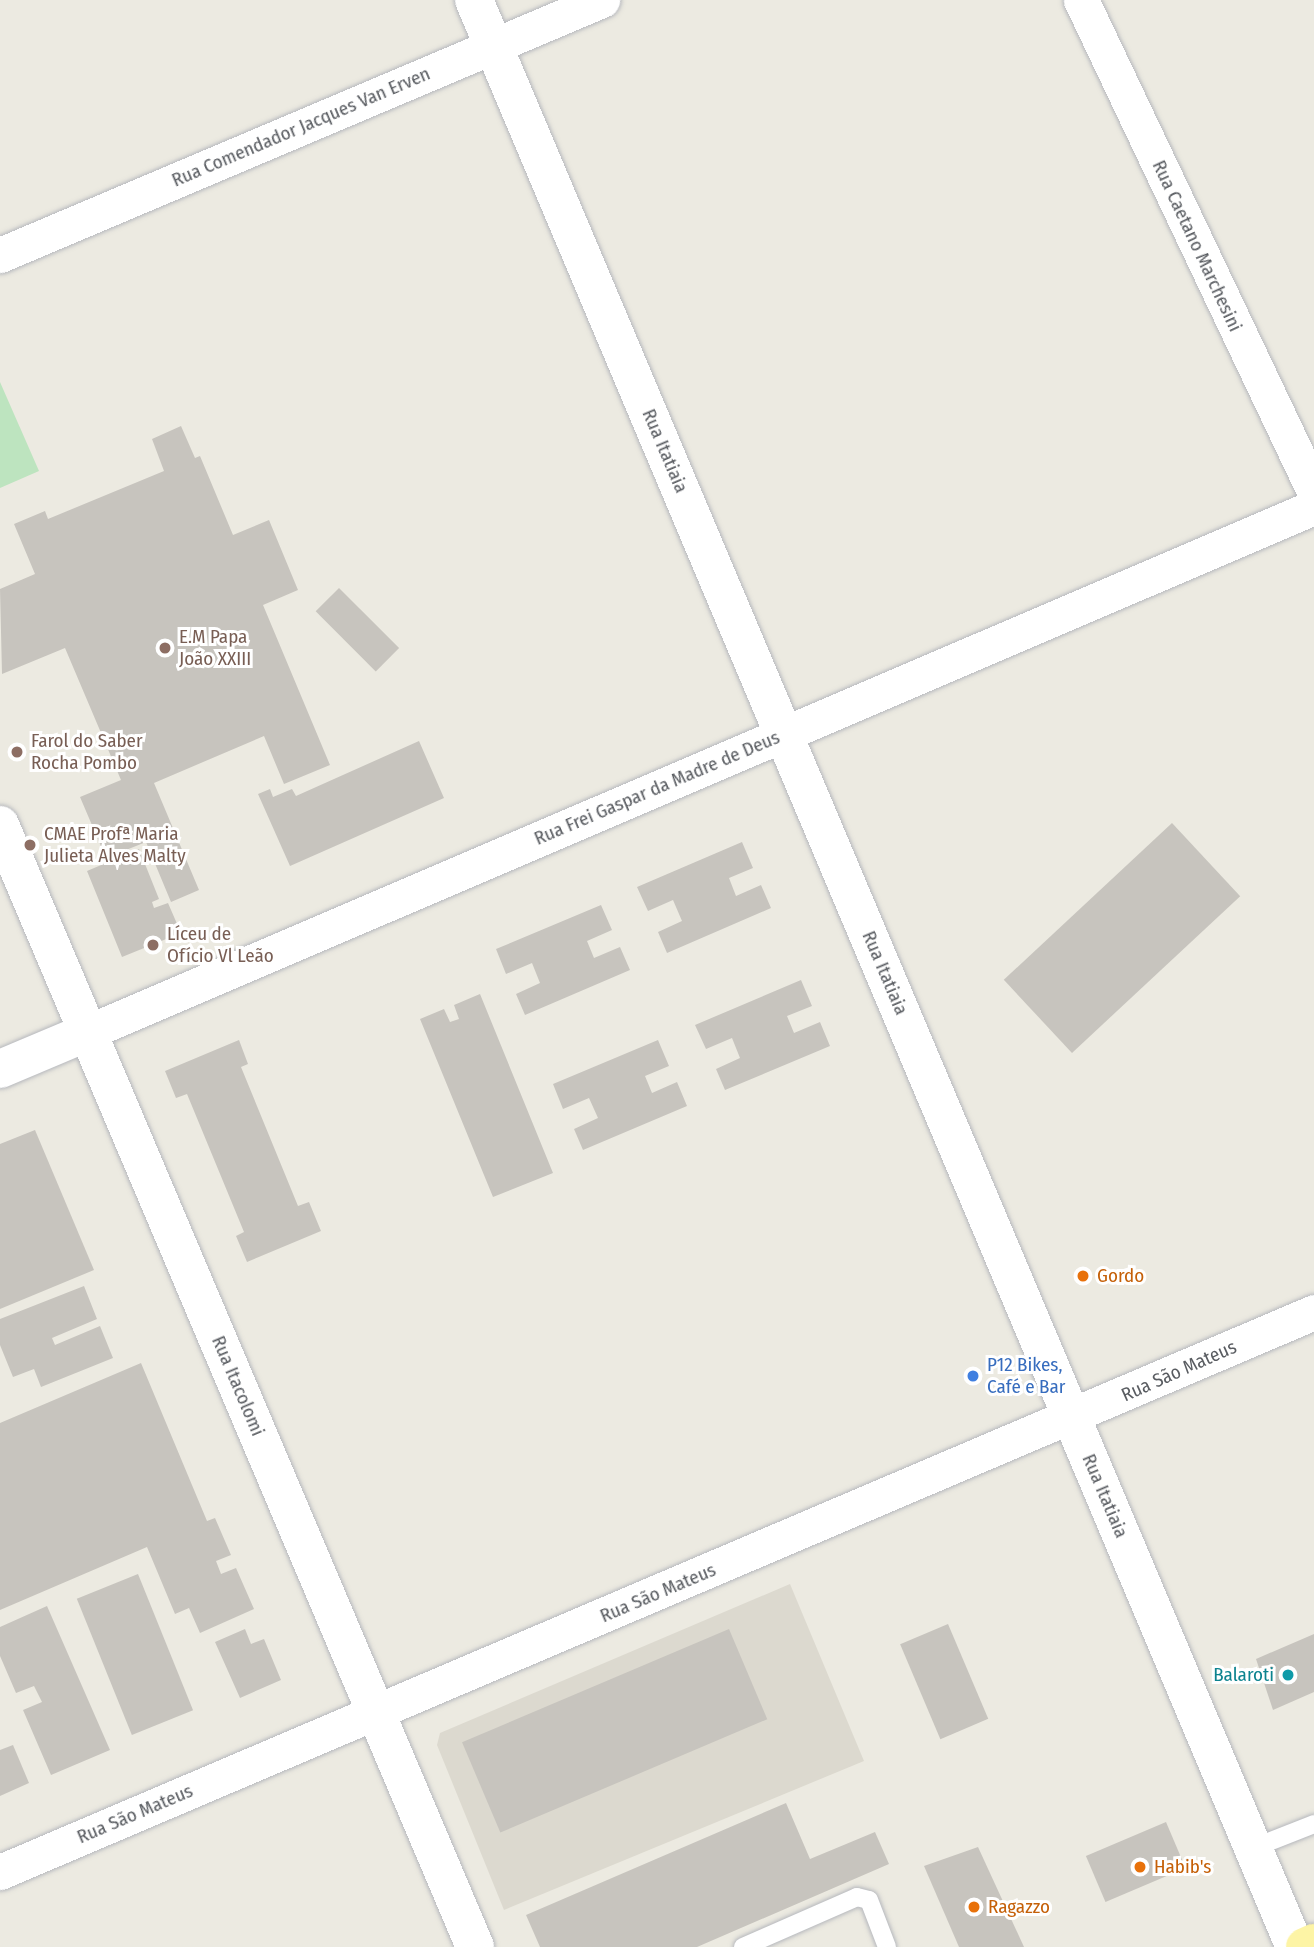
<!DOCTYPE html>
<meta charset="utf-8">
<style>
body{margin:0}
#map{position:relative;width:1314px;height:1947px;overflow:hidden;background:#eceae1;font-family:"Fira Sans Condensed",sans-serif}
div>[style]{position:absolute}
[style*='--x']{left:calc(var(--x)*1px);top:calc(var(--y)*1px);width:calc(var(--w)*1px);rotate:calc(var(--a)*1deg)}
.education>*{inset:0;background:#dcd9cf}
.green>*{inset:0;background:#bde4bf}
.building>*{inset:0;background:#c7c4be;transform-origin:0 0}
.roads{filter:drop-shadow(0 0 2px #b6b8bd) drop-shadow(0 0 2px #b6b8bd)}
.service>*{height:18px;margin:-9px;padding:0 9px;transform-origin:9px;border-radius:9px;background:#fff}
.minor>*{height:35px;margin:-17.5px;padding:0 17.5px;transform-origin:17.5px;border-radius:17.5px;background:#fff}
.tertiary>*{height:38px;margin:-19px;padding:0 19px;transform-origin:19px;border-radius:19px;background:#fff}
.secondary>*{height:38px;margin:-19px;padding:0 19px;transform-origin:19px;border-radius:19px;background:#fff}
.primary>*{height:38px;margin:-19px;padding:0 19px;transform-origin:19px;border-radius:19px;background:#fdf4a5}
.dots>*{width:19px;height:19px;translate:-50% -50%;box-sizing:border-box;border:4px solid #fff;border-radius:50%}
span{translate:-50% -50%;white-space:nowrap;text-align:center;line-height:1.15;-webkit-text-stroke:6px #fff;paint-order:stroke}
.street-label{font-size:19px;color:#595c61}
.education-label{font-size:19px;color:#785e54}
.left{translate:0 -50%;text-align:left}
.food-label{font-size:19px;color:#c56008}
.shop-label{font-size:19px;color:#366cbe}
.culture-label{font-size:19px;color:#0d838f}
.right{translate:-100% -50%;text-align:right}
</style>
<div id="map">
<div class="education">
<div style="clip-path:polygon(790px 1584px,864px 1761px,504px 1910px,437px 1745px,440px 1733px)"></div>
</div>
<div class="green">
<div style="clip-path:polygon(0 382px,39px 471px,0 488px)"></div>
</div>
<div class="building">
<div style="clip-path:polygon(181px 426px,195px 458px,200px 456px,233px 535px,269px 520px,298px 590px,263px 605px,330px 765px,284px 784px,264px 736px,154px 783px,199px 890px,171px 902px,146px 842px,106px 858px,80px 797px,121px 780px,65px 648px,2px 674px,0 589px,35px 574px,14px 524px,45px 511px,48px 519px,164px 471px,152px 439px)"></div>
<div style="left:339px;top:588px;width:85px;height:33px;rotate:45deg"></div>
<div style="clip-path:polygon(419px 741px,444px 798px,290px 866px,258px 794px,270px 789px,273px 797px,292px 789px,296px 796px)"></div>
<div style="left:1172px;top:823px;width:100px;height:230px;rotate:47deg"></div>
<div style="clip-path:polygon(742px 842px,753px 868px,729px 878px,736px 896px,761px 885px,771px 908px,667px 953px,658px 932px,682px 921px,673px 900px,648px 911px,637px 887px)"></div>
<div style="clip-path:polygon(139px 849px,159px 899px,152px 902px,154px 908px,168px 903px,181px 933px,122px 957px,87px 871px)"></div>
<div style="clip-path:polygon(601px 905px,612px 930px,587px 941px,594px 958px,620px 947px,630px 970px,525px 1015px,516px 994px,540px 983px,532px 963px,506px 974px,496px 949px)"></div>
<div style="clip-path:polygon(801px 980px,812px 1006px,787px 1016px,794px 1033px,820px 1022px,830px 1046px,725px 1090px,716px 1069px,740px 1058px,732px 1038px,706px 1049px,695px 1025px)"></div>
<div style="clip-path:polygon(480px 994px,553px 1173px,493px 1197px,420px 1019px,444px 1009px,450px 1022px,459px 1019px,454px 1005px)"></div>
<div style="clip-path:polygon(239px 1040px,248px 1064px,241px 1067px,298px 1206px,309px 1202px,321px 1231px,247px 1262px,236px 1236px,244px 1232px,187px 1094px,176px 1098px,165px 1071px)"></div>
<div style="clip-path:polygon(658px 1040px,669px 1066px,645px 1076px,652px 1093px,677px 1082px,687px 1106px,583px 1150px,574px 1129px,598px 1118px,589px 1098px,563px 1109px,553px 1084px)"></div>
<div style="clip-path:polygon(35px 1130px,94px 1270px,0 1309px,0 1144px)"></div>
<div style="clip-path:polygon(84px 1286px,97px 1319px,52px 1338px,55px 1345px,100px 1326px,113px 1358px,41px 1387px,34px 1369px,13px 1377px,0 1345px,0 1319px)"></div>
<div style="clip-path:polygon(141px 1363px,207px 1521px,215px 1518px,231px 1555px,216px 1561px,221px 1574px,236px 1568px,254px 1609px,200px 1633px,189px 1608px,175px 1614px,147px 1547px,0 1610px,0 1423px)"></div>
<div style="left:138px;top:1574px;width:147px;height:66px;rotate:68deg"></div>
<div style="clip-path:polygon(47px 1606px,110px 1750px,51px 1775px,23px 1710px,42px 1702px,34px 1686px,16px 1693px,0 1656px,0 1627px)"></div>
<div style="left:948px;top:1624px;width:103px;height:52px;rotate:67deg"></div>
<div style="clip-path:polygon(245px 1629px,251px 1644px,264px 1639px,281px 1680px,240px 1698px,215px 1642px)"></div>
<div style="left:729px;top:1629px;width:98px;height:290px;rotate:67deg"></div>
<div style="clip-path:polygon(1314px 1634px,1314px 1692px,1273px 1710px,1256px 1659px)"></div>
<div style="clip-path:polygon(13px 1745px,29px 1783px,0 1796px,0 1750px)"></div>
<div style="clip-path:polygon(786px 1803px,810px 1859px,875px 1832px,889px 1864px,697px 1947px,540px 1947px,526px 1915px)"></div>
<div style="left:1166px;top:1822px;width:50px;height:87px;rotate:67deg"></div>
<div style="clip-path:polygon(978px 1847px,1024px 1947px,959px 1947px,924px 1866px)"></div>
</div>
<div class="roads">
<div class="service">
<div style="--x:1253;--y:1848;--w:66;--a:-21.5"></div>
<div style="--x:743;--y:1947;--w:124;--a:-23.7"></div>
<div style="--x:857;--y:1897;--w:12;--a:14"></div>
<div style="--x:869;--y:1900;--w:50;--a:69"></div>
</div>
<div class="minor">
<div style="--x:1081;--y:0;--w:543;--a:64.61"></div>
<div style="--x:0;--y:255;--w:654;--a:-22.96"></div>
<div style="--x:88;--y:1032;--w:1334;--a:-23.18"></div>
<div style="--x:0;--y:1872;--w:1428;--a:-23.08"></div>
</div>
<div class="tertiary">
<div style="--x:0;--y:1069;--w:95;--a:-22.8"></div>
</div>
<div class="secondary">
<div style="--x:474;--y:0;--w:2113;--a:67.14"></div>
<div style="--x:0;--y:825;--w:1218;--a:67.05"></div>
</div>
<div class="primary">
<div style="--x:1305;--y:1947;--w:10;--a:-24"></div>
</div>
</div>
<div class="dots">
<div style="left:165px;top:648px;background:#8d6e63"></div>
<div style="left:17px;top:752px;background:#8d6e63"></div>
<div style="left:30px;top:845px;background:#8d6e63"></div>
<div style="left:153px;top:945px;background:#8d6e63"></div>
<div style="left:1083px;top:1276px;background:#e8710a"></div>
<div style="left:973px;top:1376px;background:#3f7fe0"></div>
<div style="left:1288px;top:1675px;background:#0f9aa8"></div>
<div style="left:1140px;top:1867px;background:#e8710a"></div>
<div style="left:974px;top:1907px;background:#e8710a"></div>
</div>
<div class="street-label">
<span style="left:301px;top:127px;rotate:-23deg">Rua Comendador Jacques Van Erven</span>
<span style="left:1197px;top:246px;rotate:65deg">Rua Caetano Marchesini</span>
<span style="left:665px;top:451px;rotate:67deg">Rua Itatiaia</span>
<span style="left:657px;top:788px;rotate:-23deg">Rua Frei Gaspar da Madre de Deus</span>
<span style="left:885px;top:973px;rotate:67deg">Rua Itatiaia</span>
<span style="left:1179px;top:1371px;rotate:-24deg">Rua São Mateus</span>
<span style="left:238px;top:1386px;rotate:67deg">Rua Itacolomi</span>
<span style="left:1105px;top:1496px;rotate:67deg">Rua Itatiaia</span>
<span style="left:658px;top:1593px;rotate:-23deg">Rua São Mateus</span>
<span style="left:135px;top:1814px;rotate:-23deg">Rua São Mateus</span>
</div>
<div class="education-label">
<span class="left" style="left:179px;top:648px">E.M Papa<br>João XXIII</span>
<span class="left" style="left:31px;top:752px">Farol do Saber<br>Rocha Pombo</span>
<span class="left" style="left:44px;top:845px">CMAE Profª Maria<br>Julieta Alves Malty</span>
<span class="left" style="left:167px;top:945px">Líceu de<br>Ofício Vl Leão</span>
</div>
<div class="food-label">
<span class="left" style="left:1097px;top:1276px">Gordo</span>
<span class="left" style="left:1154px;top:1867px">Habib's</span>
<span class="left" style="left:988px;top:1907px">Ragazzo</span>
</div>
<div class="shop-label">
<span class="left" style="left:987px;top:1376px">P12 Bikes,<br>Café e Bar</span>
</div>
<div class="culture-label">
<span class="right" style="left:1274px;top:1675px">Balaroti</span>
</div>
</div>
